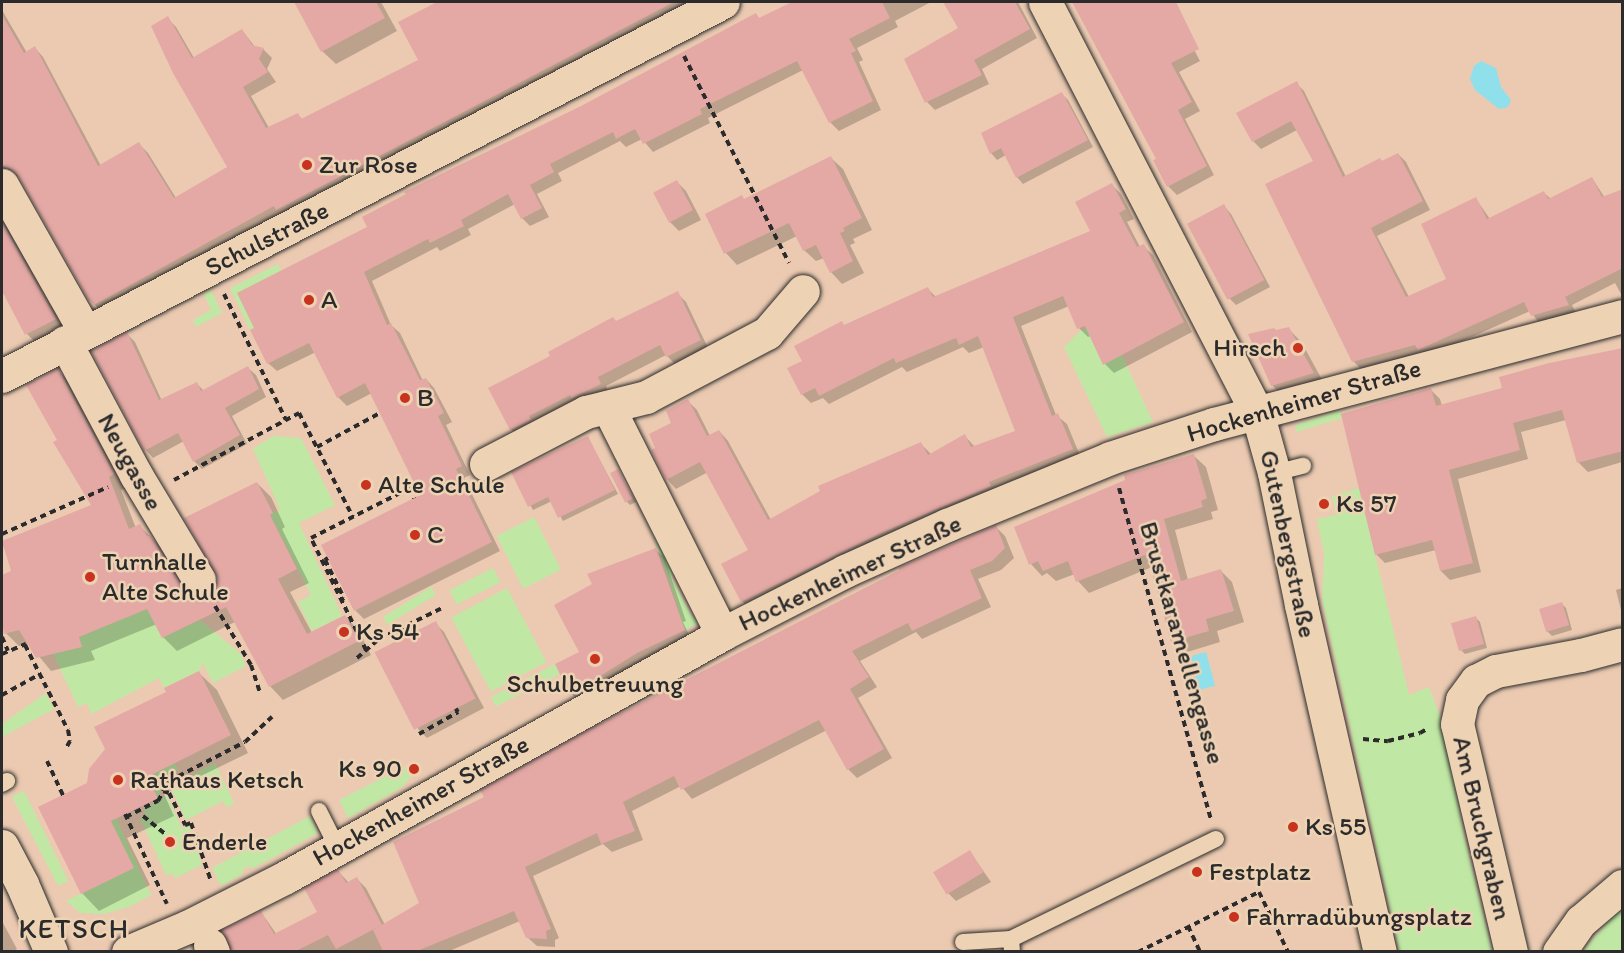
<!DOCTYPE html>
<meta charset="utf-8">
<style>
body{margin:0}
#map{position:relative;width:1624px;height:953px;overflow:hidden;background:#ebcab1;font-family:Itim,sans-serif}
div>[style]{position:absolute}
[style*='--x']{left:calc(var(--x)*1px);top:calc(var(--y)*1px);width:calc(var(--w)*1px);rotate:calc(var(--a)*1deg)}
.green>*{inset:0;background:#c0e8a4;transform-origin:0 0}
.water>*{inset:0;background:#90e0ec;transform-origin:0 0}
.shadow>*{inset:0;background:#0003}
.building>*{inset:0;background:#e4a9a5;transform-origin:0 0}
.path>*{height:4px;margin-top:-2px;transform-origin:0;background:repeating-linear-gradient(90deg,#2b2b2b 0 6px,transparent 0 10.5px)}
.roads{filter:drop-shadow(0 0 2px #2b2b2b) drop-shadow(0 0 2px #2b2b2b)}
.lane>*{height:16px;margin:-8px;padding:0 8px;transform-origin:8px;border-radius:8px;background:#edd2b4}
.street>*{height:33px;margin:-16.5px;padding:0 16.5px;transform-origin:16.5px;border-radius:16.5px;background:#edd2b4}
.secondary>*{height:33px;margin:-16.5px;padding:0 16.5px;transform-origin:16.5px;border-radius:16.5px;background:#edd2b4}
.dots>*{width:16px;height:16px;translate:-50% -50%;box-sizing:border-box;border:3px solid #edd2b4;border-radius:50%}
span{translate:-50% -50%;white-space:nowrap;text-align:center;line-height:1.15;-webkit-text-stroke:5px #edd2b4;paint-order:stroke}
.poi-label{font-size:26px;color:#2b2b2b}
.left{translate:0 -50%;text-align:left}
.right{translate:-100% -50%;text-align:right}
.street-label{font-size:26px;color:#2b2b2b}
.quarter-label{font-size:28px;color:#2b2b2b;letter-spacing:1.5px}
.frame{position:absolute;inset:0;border:3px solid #2b2b2b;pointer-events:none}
</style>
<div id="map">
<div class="green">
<div style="clip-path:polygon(278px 264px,281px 271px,238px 293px,254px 328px,250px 330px,230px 288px)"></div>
<div style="clip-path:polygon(211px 290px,222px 313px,196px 327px,193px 320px,211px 310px,204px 294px)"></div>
<div style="clip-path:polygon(1105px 319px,1153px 422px,1107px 437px,1064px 347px,1079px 332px)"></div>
<div style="clip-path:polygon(1340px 410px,1342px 418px,1296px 432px,1296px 425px)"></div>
<div style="clip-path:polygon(273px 436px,301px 438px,335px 505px,299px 523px,342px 616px,312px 631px,298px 602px,311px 595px,270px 515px,280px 509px,253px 449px)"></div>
<div style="clip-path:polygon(1359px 488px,1409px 695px,1429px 687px,1442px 721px,1464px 835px,1492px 951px,1399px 951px,1322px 599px,1324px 554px,1317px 519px,1336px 515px,1332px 496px)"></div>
<div style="left:534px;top:517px;width:59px;height:42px;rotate:63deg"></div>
<div style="clip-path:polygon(652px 531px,678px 571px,671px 576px,692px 617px,700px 613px,699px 622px,685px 631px,677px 614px,680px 613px)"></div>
<div style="left:493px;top:568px;width:16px;height:49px;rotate:63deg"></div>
<div style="left:431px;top:587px;width:9px;height:57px;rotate:58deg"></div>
<div style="left:507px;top:588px;width:84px;height:63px;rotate:62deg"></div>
<div style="clip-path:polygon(147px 609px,162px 638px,200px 620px,241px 654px,246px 666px,213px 683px,203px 663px,199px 671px,164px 688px,159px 678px,91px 714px,87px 703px,78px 707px,53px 654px,82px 647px,79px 637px)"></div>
<div style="left:555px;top:664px;width:11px;height:72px;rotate:63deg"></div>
<div style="clip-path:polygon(46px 693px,54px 709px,2px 737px,2px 724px)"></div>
<div style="clip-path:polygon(175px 763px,178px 769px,167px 775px,158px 798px,147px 777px)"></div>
<div style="clip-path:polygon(215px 763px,234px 803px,226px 807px,223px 801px,186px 820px,170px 786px)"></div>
<div style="clip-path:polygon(406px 766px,411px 777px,401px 788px,348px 818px,339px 800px)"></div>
<div style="clip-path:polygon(24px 791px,68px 881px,58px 886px,12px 797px)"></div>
<div style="clip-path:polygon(167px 795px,182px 829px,189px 826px,202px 865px,175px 878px,172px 873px,166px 875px,140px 818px,146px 814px,144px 810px)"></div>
<div style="clip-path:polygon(310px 816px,318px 833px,252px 869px,250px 866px,242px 870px,243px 874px,221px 886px,212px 868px)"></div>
<div style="clip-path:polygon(116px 818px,151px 895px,131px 906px,105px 914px,80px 913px,66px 901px,134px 868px,111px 822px)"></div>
<div style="clip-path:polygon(1622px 907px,1622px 951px,1582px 952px,1616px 912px)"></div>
</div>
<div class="water">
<div style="clip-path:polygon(1481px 61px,1496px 68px,1501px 87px,1511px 100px,1508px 107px,1499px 109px,1475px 90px,1470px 79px,1474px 66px)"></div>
<div style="left:1206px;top:652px;width:35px;height:18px;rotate:75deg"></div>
</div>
<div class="shadow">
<div style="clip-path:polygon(296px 2px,381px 2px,397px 31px,336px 64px,322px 51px)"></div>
<div style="clip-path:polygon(441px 2px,700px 2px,99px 309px,90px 300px,21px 177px,11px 175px,2px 178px,2px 10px,27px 53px,35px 48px,43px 57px,101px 166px,139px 144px,148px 153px,176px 198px,229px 167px,167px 18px,176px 27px,194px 58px,242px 30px,255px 47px,263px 49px,272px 58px,267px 69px,276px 82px,251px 96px,269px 128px,298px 115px,303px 120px,420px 61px,400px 23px)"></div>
<div style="clip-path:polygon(795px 2px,931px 2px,895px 21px,898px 27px,857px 48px,863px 60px,859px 62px,881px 110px,839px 131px,830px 122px,803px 70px,708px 118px,710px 123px,653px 152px,642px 139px,626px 147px,620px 141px,558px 173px,562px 181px,537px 194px,549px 217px,530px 226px,522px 218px,515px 204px,468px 229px,471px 235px,440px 251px,437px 247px,372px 281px,391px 325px,400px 333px,423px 381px,426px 379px,434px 388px,452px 422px,446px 425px,470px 475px,464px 478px,500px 551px,364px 619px,355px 610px,422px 496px,372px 393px,347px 406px,338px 397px,316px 352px,277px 371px,268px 363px,369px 228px,581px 107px,756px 15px,760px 19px)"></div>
<div style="clip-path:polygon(944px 2px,1018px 2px,1037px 38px,982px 69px,989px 84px,935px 110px,927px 102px,960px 29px)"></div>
<div style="clip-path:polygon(1073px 2px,1169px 2px,1200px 61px,1179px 72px,1200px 111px,1185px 119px,1214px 175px,1177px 195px,1168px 186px,1155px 161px,1158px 159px)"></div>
<div style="clip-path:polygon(1296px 83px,1304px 91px,1346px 177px,1398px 154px,1406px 162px,1430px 210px,1377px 236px,1409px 297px,1448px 280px,1476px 199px,1490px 219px,1544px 193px,1551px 199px,1592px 178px,1605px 198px,1622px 190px,1622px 296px,1615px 283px,1572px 305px,1576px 313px,1540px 324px,1530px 311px,1427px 357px,1361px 369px,1353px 361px,1315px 161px,1297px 130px,1261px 149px,1253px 141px)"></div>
<div style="clip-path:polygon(1061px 93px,1068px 100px,1093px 147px,1023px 184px,1017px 177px,1006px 155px,997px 160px,991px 153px)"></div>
<div style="clip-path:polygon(831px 158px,843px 169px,872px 230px,853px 239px,855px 243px,850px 245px,864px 273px,842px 284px,831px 272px,824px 258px,816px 261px,804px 250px,797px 236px,737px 265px,726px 253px,707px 214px,745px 200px)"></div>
<div style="clip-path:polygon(677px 182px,686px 191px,701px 220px,679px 231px,670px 222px)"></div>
<div style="clip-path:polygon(1112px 185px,1121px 194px,1134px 219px,1127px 222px,1140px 247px,1143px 246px,1153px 255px,1192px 332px,1114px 373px,1105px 364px,1091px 336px,1088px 337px,1079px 328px,1069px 306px,1021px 326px,1056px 415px,1067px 424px,1081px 458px,751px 611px,742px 601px,751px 550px,708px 472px,676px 489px,667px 479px,657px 448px,688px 401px,697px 410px,710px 436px,719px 431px,728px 441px,771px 520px,921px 444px,931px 454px,964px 435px,975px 447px,1017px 432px,984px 347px,969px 353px,963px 347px,907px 372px,902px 367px,829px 404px,823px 398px,811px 403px,802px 394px,804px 362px,844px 326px,928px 289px,936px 297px,1092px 232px)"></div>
<div style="clip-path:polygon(1224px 206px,1231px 214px,1270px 287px,1236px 305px,1229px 298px)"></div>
<div style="clip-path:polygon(2px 218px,64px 328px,36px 343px,27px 334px,2px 290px)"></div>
<div style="clip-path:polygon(677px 293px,686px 302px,709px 350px,676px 365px,666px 355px,606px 386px,609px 393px,520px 439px,511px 429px,490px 388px)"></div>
<div style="clip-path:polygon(1289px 329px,1302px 343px,1326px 387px,1286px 399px,1272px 385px)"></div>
<div style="clip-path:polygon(127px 334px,135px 342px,162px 401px,196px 383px,204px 391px,248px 368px,256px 375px,266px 397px,232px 416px,247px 444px,202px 469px,194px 461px,184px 441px,153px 458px,146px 450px)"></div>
<div style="clip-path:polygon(1622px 349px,1622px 462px,1588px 472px,1579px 463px,1566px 420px,1521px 432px,1528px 459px,1458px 479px,1481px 572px,1450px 580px,1441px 571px,1436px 550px,1385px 563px,1376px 554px,1431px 390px,1440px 399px,1442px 406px,1504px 389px)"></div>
<div style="clip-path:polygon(57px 370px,71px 383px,127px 488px,121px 490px,136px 528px,140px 526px,163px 550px,195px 599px,209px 598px,217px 589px,257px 483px,271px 497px,285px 527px,282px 529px,309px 583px,290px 592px,312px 633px,345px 616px,358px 630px,371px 655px,283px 700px,270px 686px,235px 622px,177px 651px,163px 637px,157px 624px,91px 651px,95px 660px,51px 671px,29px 644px,19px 646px,6px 633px,2px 614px,2px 576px,13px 572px,2px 542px,93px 506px,59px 441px)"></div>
<div style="clip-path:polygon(588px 438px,618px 494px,563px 521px,552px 501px,533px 510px,513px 473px)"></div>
<div style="clip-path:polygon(1194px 456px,1206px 467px,1218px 510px,1211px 512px,1213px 519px,1175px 530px,1188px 580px,1221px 571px,1232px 582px,1244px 622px,1217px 631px,1220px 642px,1184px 653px,1173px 641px,1152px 567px,1089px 593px,1078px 581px,1075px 574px,1056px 581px,1047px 573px,1042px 576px,1031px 564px)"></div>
<div style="clip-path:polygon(618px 471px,636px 502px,630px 505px,626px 501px)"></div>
<div style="clip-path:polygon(996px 527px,1005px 536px,1014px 558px,1001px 570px,978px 579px,991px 607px,922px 639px,916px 632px,860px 661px,877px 687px,858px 698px,892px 758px,857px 778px,848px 769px,827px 730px,692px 799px,681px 786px,632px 811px,643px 840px,612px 852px,603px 844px,533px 876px,559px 938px,555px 940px,555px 947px,537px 946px,527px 937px,520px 921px,447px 952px,233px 952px,232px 944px,261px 912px,277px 935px,319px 913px,338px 871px,349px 883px,357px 879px,366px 888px,385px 925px,420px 904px,486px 797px)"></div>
<div style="clip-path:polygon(656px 550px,664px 557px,686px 621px,683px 622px,691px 639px,579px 702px,572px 694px,557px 665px,581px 653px)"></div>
<div style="clip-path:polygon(1622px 588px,1622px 614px,1616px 590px)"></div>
<div style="clip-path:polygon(1561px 603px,1566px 608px,1572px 630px,1552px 636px,1547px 631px)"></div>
<div style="clip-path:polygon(1475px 617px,1480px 622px,1487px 648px,1465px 654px,1461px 650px)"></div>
<div style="clip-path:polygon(435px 623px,444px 632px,484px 708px,427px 738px,418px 729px)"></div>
<div style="clip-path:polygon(199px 673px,217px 690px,248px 753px,164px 794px,174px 816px,127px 838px,150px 885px,99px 911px,82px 893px,88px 784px,168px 693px)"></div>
<div style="clip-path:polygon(970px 852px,991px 882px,956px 901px,947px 892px)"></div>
<div style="clip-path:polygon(2px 921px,17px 949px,12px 952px,2px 952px)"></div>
</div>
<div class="building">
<div style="clip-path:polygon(294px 2px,376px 2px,385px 18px,321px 52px)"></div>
<div style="clip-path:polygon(437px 2px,674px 2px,276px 210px,274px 206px,94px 305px,91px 300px,89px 301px,18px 176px,11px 169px,2px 166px,2px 15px,24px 53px,35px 46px,98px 166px,139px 142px,174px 198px,227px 167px,173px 73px,151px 26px,168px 16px,192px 58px,242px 29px,252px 45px,264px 48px,259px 59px,268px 72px,243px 87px,266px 128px,298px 113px,301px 119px,418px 60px,398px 22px)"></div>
<div style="clip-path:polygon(792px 2px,882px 2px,890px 18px,849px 39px,856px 51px,851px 53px,873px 101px,829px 123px,797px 61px,700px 109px,702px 114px,643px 144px,635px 129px,616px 139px,613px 132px,550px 164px,554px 172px,530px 185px,542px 208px,521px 219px,508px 194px,461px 220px,464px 226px,430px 243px,428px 239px,364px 272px,387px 325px,391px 323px,420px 380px,426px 378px,444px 413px,438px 416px,462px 466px,456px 469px,492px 542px,354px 611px,321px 545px,420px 495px,365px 383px,337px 398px,309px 343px,267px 364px,250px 330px,254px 328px,237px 293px,367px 227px,362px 217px,406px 194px,404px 192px,581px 106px,756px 13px,759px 18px)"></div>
<div style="clip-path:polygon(943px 2px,1015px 2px,1030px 29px,974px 60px,982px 75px,925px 103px,904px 59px,958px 28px)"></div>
<div style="clip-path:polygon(1072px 2px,1176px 2px,1199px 49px,1171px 63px,1192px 102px,1178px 110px,1207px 166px,1167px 187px,1153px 160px,1156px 159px)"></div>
<div style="clip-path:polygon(1297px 81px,1343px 177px,1380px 158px,1382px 161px,1398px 153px,1423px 201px,1371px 228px,1406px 297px,1446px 279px,1421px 224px,1476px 197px,1487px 219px,1544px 191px,1548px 199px,1592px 177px,1602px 197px,1623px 189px,1623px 268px,1565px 297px,1569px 305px,1531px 316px,1524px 302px,1418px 350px,1415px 345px,1352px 362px,1265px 184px,1313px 161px,1291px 121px,1252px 142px,1236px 113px)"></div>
<div style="clip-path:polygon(1062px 92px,1088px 140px,1016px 178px,1001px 148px,990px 154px,981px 133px)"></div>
<div style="clip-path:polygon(831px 156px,862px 218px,843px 228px,845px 231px,840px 233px,853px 261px,830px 273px,816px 245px,803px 251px,789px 223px,724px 254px,705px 214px,742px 195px,744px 199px)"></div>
<div style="left:677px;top:180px;width:34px;height:27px;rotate:62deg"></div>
<div style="clip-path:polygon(1112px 183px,1126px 209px,1119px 213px,1137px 247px,1144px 244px,1184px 322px,1103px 365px,1085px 326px,1077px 329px,1063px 296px,1013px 317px,1052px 416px,1058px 413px,1073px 449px,989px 482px,991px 486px,982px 490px,881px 533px,741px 602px,721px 564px,748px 550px,700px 462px,666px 480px,651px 450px,655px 448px,649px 434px,671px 423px,666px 411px,688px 399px,707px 436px,719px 430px,768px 520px,820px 491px,818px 486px,921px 442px,928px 455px,965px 434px,971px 447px,1015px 431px,978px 336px,959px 345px,956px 338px,896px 363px,894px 358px,819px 396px,815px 388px,801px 395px,787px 368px,802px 361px,794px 346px,842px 321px,844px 325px,928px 287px,933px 297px,1090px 231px,1075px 202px)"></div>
<div style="left:1224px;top:204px;width:86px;height:42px;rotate:62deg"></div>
<div style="clip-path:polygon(2px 222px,56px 319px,25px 335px,2px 291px)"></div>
<div style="clip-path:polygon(678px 291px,701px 340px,666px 357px,660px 345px,598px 377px,601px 384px,572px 398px,570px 395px,529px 416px,531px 420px,510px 430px,488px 388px,550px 356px,548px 352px,613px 317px,616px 321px)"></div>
<div style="clip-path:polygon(1289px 327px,1314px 373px,1271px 386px,1248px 334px,1274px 328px,1276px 330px)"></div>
<div style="clip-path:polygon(127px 332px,159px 400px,197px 382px,201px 391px,248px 366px,259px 389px,225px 408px,240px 435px,193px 462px,178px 433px,144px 451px,91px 351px)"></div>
<div style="clip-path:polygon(1623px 348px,1623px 451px,1577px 463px,1562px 410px,1513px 423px,1520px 450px,1449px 470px,1473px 563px,1440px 571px,1432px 540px,1375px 555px,1341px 414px,1431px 388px,1436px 406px,1502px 388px,1499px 377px,1549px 363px)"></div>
<div style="clip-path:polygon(58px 368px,114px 474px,109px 477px,129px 529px,140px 524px,147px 536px,150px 535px,189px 596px,199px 599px,208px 596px,216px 589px,218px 579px,184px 518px,257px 482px,273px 513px,270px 515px,297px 569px,278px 579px,307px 634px,345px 615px,359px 641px,269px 687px,226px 607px,162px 638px,147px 609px,79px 637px,82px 647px,36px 658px,19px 630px,4px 634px,2px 621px,2px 575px,11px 571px,2px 541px,91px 505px,53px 442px,57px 440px,26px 385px)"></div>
<div style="clip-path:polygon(588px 436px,615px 490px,558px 518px,548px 497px,528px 507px,511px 472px)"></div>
<div style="clip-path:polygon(1194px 454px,1207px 498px,1201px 501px,1203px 507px,1164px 519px,1181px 581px,1221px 569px,1234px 611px,1206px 619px,1209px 631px,1171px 642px,1147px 554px,1076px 582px,1068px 561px,1043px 571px,1038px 561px,1029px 565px,1014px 527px,1125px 480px,1124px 475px)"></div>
<div style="left:618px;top:469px;width:33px;height:9px;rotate:63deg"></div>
<div style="clip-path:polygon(996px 525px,1005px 548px,992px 561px,970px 570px,982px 598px,912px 631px,908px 623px,852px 651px,869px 677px,850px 689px,884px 749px,847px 770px,819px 720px,681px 790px,674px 776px,623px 802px,635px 831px,601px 844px,597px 833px,525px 867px,551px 929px,546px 931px,547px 939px,526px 938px,514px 911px,417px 951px,383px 951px,373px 930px,419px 903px,393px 842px,484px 797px,480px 790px,594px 727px,900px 570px,898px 568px)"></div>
<div style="clip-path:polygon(656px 548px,685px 630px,637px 653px,570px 695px,555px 664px,579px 652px,554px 605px,592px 584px,587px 574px)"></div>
<div style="left:1562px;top:602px;width:24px;height:24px;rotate:73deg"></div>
<div style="left:1476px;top:616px;width:29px;height:26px;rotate:74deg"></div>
<div style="left:436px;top:621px;width:87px;height:69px;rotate:63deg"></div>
<div style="clip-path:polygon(199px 671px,231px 735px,147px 777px,158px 798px,111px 821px,134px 868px,81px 894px,38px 807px,87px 783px,89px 769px,105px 749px,94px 727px,166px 692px,164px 688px)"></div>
<div style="left:970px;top:850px;width:26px;height:43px;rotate:59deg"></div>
<div style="clip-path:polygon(338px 869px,346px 883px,357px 877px,382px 925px,336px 949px,328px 935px,296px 951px,231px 951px,222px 930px,261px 911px,274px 934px,317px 912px,304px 888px)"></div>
</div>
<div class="path">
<div style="--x:684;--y:56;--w:232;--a:63.1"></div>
<div style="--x:224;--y:294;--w:140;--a:63.8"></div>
<div style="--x:317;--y:447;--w:72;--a:-28.4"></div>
<div style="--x:174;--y:480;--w:142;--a:-28.2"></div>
<div style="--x:299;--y:413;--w:117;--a:62.6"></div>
<div style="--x:1119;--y:488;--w:344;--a:74.5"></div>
<div style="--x:2;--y:534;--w:116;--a:-23.9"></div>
<div style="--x:328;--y:558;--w:4;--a:146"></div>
<div style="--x:325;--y:560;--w:42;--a:63.4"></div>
<div style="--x:344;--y:598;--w:4;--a:146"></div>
<div style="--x:215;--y:606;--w:69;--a:58.6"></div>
<div style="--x:251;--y:665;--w:28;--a:72"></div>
<div style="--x:400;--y:628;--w:10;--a:61"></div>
<div style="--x:2;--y:637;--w:15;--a:67"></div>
<div style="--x:25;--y:645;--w:95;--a:63.2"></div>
<div style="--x:68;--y:730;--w:11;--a:80"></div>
<div style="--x:70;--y:741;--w:10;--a:119"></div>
<div style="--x:366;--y:650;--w:125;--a:-116.2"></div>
<div style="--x:311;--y:538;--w:111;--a:-26.8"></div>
<div style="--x:410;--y:488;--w:11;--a:68"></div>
<div style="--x:2;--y:654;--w:26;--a:-23"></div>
<div style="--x:357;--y:658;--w:29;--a:-41"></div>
<div style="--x:379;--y:639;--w:72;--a:-26.2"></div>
<div style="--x:2;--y:695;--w:43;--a:-28.9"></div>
<div style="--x:419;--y:734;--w:45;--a:-29.4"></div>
<div style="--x:458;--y:712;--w:4;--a:-124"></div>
<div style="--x:1363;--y:739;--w:25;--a:5"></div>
<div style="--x:1388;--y:741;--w:33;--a:-14"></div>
<div style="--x:1420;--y:733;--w:8;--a:-30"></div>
<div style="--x:47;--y:761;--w:38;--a:65"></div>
<div style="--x:163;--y:791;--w:6;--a:18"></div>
<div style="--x:169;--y:793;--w:36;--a:63"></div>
<div style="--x:185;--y:825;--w:6;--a:-18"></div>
<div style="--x:191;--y:823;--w:61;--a:71"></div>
<div style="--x:125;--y:814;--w:99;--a:65"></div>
<div style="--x:143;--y:816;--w:28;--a:39"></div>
<div style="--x:126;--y:817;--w:36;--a:-27"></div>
<div style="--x:158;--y:801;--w:23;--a:-61"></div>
<div style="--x:169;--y:781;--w:85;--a:-27.2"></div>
<div style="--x:245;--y:742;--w:37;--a:-43"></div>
<div style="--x:1188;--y:926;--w:29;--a:65"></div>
<div style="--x:1138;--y:952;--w:135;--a:-26.4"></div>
<div style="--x:1259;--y:892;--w:67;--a:64.2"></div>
</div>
<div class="roads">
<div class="lane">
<div style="--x:1274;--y:473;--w:30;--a:-14"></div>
<div style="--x:2;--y:784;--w:6;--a:-31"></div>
<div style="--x:319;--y:811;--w:40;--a:63.4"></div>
<div style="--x:963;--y:942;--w:48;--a:-3.6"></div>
<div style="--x:1012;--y:952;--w:13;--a:-94"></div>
<div style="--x:1011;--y:939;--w:228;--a:-26"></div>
</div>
<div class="street">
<div style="--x:1045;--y:2;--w:462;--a:62.7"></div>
<div style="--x:1257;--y:412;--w:63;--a:74.4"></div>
<div style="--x:1274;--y:473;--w:135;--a:78.4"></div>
<div style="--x:1301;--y:605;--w:356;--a:77.2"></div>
<div style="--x:2;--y:185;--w:169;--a:60.5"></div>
<div style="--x:65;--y:342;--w:151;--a:61.9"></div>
<div style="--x:136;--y:475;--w:122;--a:59"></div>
<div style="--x:2;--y:376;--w:812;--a:-27.42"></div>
<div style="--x:608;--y:407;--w:254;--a:63.3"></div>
<div style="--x:486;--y:464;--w:113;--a:-27.5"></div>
<div style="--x:586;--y:412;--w:62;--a:-14"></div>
<div style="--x:646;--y:397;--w:137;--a:-27.9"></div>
<div style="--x:767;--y:333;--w:55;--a:-49.4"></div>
<div style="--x:210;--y:945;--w:8;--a:67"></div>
<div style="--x:1511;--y:952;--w:234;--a:-103.3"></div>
<div style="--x:1457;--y:724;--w:25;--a:-78"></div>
<div style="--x:1462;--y:700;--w:24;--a:-54"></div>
<div style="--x:1476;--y:681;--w:22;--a:-27"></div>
<div style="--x:1496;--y:671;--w:86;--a:-10.7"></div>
<div style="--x:1581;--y:655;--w:42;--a:-15"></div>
<div style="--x:1559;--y:952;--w:38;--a:-55"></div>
<div style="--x:1581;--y:921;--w:54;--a:-40.5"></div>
</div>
<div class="secondary">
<div style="--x:2;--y:846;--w:43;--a:62.2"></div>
<div style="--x:22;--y:884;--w:74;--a:66.9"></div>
<div style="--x:128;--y:952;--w:64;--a:-23"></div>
<div style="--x:187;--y:927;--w:111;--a:-26.8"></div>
<div style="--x:286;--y:877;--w:499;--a:-29.1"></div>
<div style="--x:722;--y:634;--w:138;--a:-27.1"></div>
<div style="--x:845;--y:571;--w:112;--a:-24.3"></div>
<div style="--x:947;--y:525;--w:176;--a:-22.3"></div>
<div style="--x:1110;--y:458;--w:109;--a:-18.1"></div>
<div style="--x:1214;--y:424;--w:422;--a:-14.8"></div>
</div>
</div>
<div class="dots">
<div style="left:307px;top:165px;background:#c8321e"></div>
<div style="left:309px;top:300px;background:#c8321e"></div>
<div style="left:1298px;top:348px;background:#c8321e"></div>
<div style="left:405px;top:398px;background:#c8321e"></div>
<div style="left:366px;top:485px;background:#c8321e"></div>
<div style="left:1324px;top:504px;background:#c8321e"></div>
<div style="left:415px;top:535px;background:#c8321e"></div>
<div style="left:90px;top:577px;background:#c8321e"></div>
<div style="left:344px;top:632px;background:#c8321e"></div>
<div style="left:595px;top:659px;background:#c8321e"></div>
<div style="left:414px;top:769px;background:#c8321e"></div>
<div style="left:118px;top:780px;background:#c8321e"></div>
<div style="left:1293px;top:827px;background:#c8321e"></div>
<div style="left:170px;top:842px;background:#c8321e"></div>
<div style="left:1197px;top:872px;background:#c8321e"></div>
<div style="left:1234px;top:917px;background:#c8321e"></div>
</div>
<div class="poi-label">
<span class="left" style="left:319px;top:165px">Zur Rose</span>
<span class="left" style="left:321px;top:300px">A</span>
<span class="right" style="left:1286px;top:348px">Hirsch</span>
<span class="left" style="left:417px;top:398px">B</span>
<span class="left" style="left:378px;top:485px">Alte Schule</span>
<span class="left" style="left:1336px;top:504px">Ks 57</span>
<span class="left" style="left:427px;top:535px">C</span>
<span class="left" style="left:102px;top:577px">Turnhalle<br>Alte Schule</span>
<span class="left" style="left:356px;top:632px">Ks 54</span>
<span style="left:595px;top:684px">Schulbetreuung</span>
<span class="right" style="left:402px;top:769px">Ks 90</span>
<span class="left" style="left:130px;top:780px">Rathaus Ketsch</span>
<span class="left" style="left:1305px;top:827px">Ks 55</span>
<span class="left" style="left:182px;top:842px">Enderle</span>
<span class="left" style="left:1209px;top:872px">Festplatz</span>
<span class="left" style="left:1246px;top:917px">Fahrradübungsplatz</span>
</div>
<div class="street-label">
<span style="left:267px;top:239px;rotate:-27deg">Schulstraße</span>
<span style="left:1304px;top:401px;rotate:-16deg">Hockenheimer Straße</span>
<span style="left:130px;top:462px;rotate:61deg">Neugasse</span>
<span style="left:1288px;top:544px;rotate:78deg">Gutenbergstraße</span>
<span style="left:850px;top:573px;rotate:-25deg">Hockenheimer Straße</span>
<span style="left:1182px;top:643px;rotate:74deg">Brustkaramellengasse</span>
<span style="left:421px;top:801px;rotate:-29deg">Hockenheimer Straße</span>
<span style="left:1482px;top:828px;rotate:77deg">Am Bruchgraben</span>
</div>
<div class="quarter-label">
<span style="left:74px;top:928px">KETSCH</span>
</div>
<div class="frame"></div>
</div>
